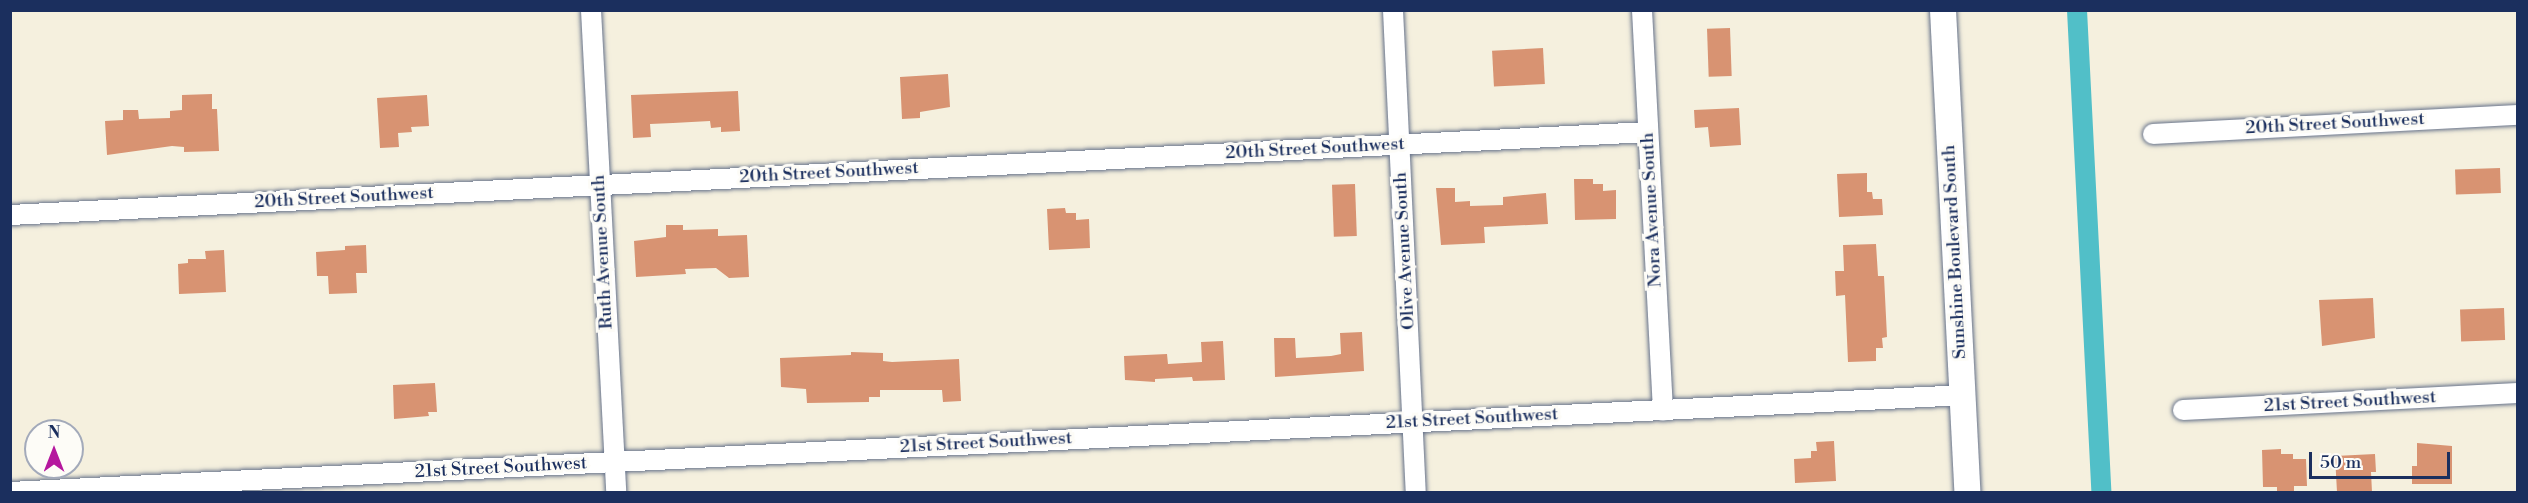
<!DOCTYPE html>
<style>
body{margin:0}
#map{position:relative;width:2528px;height:503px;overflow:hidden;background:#f5f0de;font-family:"Libre Bodoni",serif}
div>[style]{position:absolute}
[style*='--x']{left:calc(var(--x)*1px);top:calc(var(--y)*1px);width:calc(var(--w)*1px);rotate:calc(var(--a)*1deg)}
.canal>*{height:20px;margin:-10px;padding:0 10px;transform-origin:10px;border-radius:10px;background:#51bfc8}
.building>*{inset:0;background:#d89372;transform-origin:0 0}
.roads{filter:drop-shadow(0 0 2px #67738b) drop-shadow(0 0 2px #67738b)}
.minor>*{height:20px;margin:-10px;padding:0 10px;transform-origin:10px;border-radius:10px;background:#fff}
.tertiary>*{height:26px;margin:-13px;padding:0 13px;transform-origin:13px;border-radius:13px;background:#fff}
span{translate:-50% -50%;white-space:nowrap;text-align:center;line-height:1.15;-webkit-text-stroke:6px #fdfcf7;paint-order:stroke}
.street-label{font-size:18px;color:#1b2f5e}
.frame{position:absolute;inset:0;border:12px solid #1b2f5e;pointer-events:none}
.north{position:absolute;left:24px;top:419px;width:60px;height:60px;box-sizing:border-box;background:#fdfcf7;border:2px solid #a3aaba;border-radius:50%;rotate:0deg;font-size:16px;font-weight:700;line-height:24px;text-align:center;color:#1b2f5e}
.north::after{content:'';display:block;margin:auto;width:21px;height:27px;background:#b5179e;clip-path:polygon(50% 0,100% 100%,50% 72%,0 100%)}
.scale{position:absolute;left:2309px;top:452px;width:141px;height:27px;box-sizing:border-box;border:3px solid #1b2f5e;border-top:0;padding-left:8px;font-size:18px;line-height:21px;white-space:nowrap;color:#1b2f5e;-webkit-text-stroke:4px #fdfcf7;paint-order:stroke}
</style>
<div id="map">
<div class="canal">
<div style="--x:2077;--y:10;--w:483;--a:87.1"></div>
</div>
<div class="building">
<div style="left:1730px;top:28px;width:48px;height:23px;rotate:88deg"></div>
<div style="left:1543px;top:48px;width:36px;height:51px;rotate:87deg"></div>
<div style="clip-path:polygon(948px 74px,950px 107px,920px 112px,920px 118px,902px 119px,900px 77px)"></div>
<div style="clip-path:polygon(738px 91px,740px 131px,721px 132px,721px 127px,711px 128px,710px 121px,673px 123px,650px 124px,651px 137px,633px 138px,631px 95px)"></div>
<div style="clip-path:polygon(212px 94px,212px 109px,217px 109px,219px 151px,184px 152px,184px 147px,172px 146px,107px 155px,105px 121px,123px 120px,123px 110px,138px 110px,139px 119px,170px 118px,170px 111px,182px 110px,182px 95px)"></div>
<div style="clip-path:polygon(427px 95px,429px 126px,411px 127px,412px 132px,398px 133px,399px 147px,380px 148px,377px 98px)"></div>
<div style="clip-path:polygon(1739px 108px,1741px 145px,1710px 147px,1708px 127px,1695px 128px,1694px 110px)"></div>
<div style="left:2500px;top:168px;width:25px;height:45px;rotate:88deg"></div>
<div style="clip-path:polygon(1867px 173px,1867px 192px,1872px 192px,1873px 199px,1882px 199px,1883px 215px,1839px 217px,1837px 174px)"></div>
<div style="clip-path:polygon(1574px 179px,1593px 179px,1593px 184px,1603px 184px,1603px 191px,1616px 190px,1616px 219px,1575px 220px)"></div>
<div style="left:1355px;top:184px;width:52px;height:23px;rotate:88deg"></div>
<div style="clip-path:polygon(1436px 188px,1455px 188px,1455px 202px,1470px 201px,1470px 206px,1503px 205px,1503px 197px,1546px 193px,1548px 224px,1484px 227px,1485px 243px,1441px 245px)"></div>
<div style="clip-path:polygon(1065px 208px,1066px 213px,1076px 213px,1076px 220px,1089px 219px,1090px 248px,1049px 250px,1047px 209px)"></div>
<div style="clip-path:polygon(666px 225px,683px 225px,683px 230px,718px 229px,718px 236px,747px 235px,749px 277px,729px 278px,716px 268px,685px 269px,686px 274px,636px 277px,634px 241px,666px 237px)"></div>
<div style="clip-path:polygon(1876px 244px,1878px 276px,1884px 276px,1887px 337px,1882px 338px,1883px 348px,1876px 348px,1876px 361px,1848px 362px,1845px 295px,1836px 296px,1835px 271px,1844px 271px,1843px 245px)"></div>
<div style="clip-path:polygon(366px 245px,367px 273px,356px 273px,357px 293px,329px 294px,328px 276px,317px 276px,316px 252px,345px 250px,345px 246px)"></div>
<div style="clip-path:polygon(224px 250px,226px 292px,179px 294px,178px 264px,188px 263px,188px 259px,206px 259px,205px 251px)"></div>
<div style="clip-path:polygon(2373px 298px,2375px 338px,2322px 346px,2319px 300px)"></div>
<div style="left:2504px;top:308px;width:32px;height:44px;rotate:88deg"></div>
<div style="clip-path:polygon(1362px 332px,1364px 371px,1275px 377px,1274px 338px,1295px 338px,1296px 358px,1331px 356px,1341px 354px,1340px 333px)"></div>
<div style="clip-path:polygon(1223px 341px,1225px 380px,1193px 381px,1192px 377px,1155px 379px,1155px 382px,1125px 380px,1124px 356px,1167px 354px,1168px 364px,1202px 362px,1201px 342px)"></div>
<div style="clip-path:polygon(851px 352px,883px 353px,883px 361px,892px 362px,959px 359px,961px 401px,943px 402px,942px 390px,880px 390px,880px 397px,869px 397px,869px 402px,807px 403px,806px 389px,781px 387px,780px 358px,851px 355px)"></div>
<div style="clip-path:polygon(435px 383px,437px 412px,428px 412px,429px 416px,394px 419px,393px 385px)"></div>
<div style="clip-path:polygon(1834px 441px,1836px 481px,1795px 483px,1794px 459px,1811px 458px,1811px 451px,1817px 451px,1816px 442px)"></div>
<div style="clip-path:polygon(2417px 443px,2452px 446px,2452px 484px,2412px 484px,2412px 466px,2417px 466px)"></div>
<div style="clip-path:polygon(2281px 449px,2281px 454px,2293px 454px,2293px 459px,2306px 459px,2307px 486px,2294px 486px,2294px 492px,2277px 492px,2277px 487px,2263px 487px,2262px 450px)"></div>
<div style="clip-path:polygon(2375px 454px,2376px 472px,2371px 472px,2372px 492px,2337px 492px,2335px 456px)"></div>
</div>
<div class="roads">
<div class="minor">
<div style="--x:591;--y:10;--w:483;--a:87"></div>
<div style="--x:1393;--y:10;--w:483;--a:87.3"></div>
<div style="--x:1642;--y:10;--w:401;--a:87"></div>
<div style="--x:2153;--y:134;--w:365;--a:-3"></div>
<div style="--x:10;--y:215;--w:1640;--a:-2.9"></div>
<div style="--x:2183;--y:410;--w:335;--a:-2.9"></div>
<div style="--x:10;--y:492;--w:1954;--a:-2.84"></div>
</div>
<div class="tertiary">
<div style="--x:1943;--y:10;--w:483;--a:87.1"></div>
</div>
</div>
<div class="street-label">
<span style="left:2335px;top:124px;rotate:-3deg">20th Street Southwest</span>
<span style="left:1315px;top:149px;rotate:-3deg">20th Street Southwest</span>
<span style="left:829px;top:173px;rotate:-3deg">20th Street Southwest</span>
<span style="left:344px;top:198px;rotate:-3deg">20th Street Southwest</span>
<span style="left:1652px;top:210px;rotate:-93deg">Nora Avenue South</span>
<span style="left:1405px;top:251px;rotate:-93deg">Olive Avenue South</span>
<span style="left:603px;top:252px;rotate:-93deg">Ruth Avenue South</span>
<span style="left:1955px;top:252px;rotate:-93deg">Sunshine Boulevard South</span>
<span style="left:2350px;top:402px;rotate:-3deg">21st Street Southwest</span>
<span style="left:1472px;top:419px;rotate:-3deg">21st Street Southwest</span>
<span style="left:986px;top:443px;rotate:-3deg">21st Street Southwest</span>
<span style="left:501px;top:468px;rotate:-3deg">21st Street Southwest</span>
</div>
<div class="frame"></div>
<div class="north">N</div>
<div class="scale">50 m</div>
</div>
